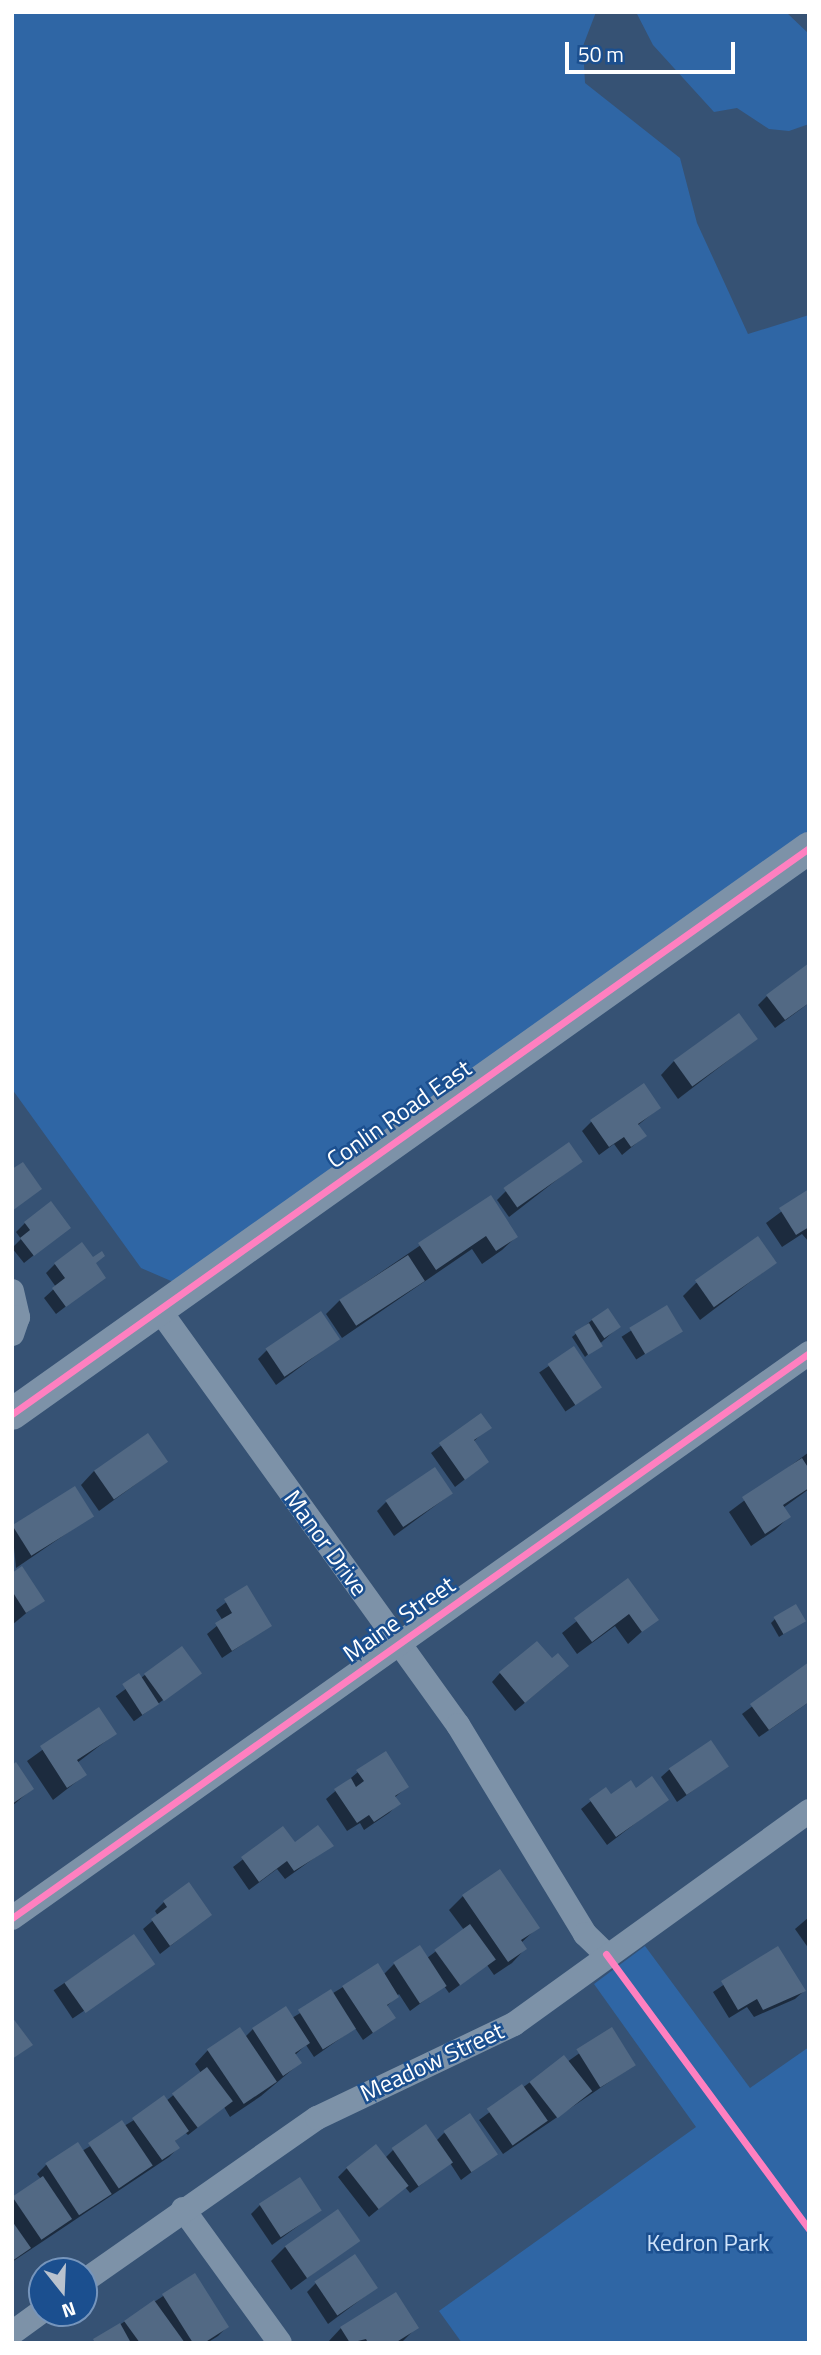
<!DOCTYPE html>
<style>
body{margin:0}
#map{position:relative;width:821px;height:2355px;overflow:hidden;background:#365274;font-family:"Titillium Web",sans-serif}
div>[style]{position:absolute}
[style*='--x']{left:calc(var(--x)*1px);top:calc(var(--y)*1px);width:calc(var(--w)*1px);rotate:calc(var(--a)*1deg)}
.green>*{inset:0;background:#2f66a5}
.shadow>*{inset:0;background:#0007;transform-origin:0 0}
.building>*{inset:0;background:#526984;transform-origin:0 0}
.minor>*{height:24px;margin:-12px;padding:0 12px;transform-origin:12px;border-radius:12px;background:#7d92a8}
.tertiary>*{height:32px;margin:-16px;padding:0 16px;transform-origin:16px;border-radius:16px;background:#7d92a8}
.cycleway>*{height:7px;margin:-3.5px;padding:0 3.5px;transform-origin:3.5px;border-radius:3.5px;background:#ff80c0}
span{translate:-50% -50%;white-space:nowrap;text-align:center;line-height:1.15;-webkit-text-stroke:5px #1b4f8f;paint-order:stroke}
.street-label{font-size:24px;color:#fff}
.park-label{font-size:24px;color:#cfe3fa}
.frame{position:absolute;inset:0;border:14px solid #fff;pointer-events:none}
.north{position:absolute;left:28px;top:2257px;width:70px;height:70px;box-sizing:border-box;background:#1b4f8f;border:2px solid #7695bc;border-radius:50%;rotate:162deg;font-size:19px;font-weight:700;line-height:28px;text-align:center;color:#fff}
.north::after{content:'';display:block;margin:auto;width:24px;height:32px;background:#b9c2ce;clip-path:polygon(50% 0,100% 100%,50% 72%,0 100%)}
.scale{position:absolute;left:565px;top:42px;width:170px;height:32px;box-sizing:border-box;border:4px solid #fff;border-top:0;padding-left:9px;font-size:21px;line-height:24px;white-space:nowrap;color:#fff;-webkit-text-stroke:5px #1b4f8f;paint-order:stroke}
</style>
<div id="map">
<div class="green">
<div style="clip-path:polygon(12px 12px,596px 12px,583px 46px,585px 83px,680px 158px,697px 223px,748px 334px,809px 315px,809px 843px,185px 1287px,141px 1268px,12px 1089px)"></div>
<div style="clip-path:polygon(636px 12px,786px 12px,809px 34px,809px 124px,789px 131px,769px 129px,737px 108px,714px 112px,653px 45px)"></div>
<div style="clip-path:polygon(645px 1946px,750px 2088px,809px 2047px,809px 2343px,462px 2343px,439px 2311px,696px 2127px,594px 1984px)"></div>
</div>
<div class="shadow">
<div style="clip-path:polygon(767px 996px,809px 1003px,775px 1028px,758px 1005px)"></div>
<div style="clip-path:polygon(756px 1039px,678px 1099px,661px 1075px,674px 1061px)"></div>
<div style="clip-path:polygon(659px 1108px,637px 1126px,645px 1136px,622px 1155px,614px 1144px,599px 1155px,582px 1131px,591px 1122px)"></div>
<div style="clip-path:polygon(581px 1161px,509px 1217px,497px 1200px,506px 1191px)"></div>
<div style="clip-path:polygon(809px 1191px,809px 1242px,802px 1234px,782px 1247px,766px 1223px)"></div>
<div style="clip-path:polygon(490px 1198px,516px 1237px,502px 1250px,482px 1264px,472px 1249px,342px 1338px,326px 1314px,340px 1300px)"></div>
<div style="clip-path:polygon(25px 1223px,69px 1227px,24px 1263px,12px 1248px,21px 1239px,16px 1232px)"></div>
<div style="clip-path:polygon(775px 1263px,700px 1320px,683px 1296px,696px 1283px)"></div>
<div style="clip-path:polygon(55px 1264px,95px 1264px,104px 1277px,56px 1314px,44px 1298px,56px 1287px,46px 1273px)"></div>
<div style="left:666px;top:1308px;width:27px;height:53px;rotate:57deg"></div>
<div style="clip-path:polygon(592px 1320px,614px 1331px,585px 1357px,572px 1337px)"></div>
<div style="clip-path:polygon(338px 1339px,276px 1385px,258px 1359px,267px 1350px)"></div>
<div style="left:574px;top:1349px;width:47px;height:42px;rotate:56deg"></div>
<div style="clip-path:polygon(481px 1415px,489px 1427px,473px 1442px,487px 1462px,455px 1487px,431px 1453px)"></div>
<div style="clip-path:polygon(809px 1452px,809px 1489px,783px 1508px,789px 1517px,775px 1530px,751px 1546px,729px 1512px)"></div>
<div style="clip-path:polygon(166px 1462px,99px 1511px,81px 1485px,94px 1471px)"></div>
<div style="clip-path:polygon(75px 1489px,92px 1516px,16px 1568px,12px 1528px)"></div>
<div style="clip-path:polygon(451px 1494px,394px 1536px,377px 1511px,386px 1502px)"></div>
<div style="clip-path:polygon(12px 1575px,42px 1600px,12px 1625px)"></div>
<div style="clip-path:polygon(627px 1581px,656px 1619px,628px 1644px,615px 1626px,577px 1654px,562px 1633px)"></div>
<div style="clip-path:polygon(246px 1587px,270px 1626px,222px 1658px,207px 1634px,223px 1621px,216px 1610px)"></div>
<div style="clip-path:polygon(775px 1619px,804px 1621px,779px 1637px,771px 1623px)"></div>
<div style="left:182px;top:1648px;width:31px;height:82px;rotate:54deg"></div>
<div style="clip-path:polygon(809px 1664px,809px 1702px,759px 1737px,742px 1714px)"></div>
<div style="clip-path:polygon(500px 1673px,558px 1675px,515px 1711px,492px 1682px)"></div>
<div style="clip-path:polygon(99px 1709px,115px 1734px,77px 1763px,85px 1775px,53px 1800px,27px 1761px)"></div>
<div style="clip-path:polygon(727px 1766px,677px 1802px,661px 1777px,670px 1769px)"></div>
<div style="clip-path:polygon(12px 1767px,32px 1789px,12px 1806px)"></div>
<div style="clip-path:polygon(358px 1772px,407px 1787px,394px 1798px,398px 1804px,389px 1813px,364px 1830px,360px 1823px,347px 1831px,326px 1799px)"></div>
<div style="clip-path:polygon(606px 1789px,611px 1797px,636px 1790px,667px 1799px,607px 1845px,581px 1809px)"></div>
<div style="clip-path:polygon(282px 1829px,294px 1845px,331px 1846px,285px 1879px,277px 1869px,249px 1890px,233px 1867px)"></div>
<div style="clip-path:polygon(188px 1885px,210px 1915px,160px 1954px,143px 1929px,158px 1916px,155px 1911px,164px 1902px)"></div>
<div style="clip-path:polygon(463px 1896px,537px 1928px,521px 1943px,525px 1949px,512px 1963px,494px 1975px,487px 1965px,449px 1993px,444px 1986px,410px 2011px,399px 1994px,386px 2007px,393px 2018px,363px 2040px,355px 2028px,314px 2057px,306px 2045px,295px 2055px,300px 2063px,261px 2096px,230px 2117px,224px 2107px,188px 2135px,185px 2132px,174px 2142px,178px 2148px,169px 2157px,12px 2262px,12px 2199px,41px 2179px,37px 2174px,46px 2165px,82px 2151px,166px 2101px,201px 2073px,195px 2064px,208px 2050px,245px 2037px,253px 2029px,292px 2018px,343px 1987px,383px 1975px,394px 1964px,427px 1958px,464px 1930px,449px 1910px)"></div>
<div style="clip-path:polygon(809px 1917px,809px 1949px,795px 1929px)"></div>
<div style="left:134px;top:1936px;width:34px;height:97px;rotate:56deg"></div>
<div style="clip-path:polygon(778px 1948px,804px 1991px,795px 1999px,754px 2017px,747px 2007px,729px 2018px,713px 1992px)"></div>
<div style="clip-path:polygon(612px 2030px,634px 2065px,503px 2154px,479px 2120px,564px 2057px,567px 2062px)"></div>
<div style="clip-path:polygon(444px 2133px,496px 2154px,461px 2180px,450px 2163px,410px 2193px,405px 2187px,369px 2217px,338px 2177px,347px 2168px,385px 2158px,394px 2149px,436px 2141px)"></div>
<div style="clip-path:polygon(260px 2205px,320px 2210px,272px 2245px,251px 2214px)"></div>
<div style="clip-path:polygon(357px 2241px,291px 2290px,271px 2261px,285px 2247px)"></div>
<div style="clip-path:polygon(195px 2275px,227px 2327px,218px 2336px,207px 2343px,92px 2343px)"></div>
<div style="clip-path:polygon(316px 2283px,376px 2288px,328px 2324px,307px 2292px)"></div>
<div style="clip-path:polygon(417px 2327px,401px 2343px,328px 2342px,341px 2328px)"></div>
</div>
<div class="building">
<div style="clip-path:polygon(809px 963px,809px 1003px,785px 1020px,766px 995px)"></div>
<div style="left:739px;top:1013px;width:32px;height:81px;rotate:54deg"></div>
<div style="clip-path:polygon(644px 1083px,661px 1108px,638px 1124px,647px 1136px,631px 1147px,624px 1137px,609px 1147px,590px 1120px)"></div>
<div style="left:569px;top:1142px;width:24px;height:80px;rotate:55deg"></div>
<div style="clip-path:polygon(23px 1162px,42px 1189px,12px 1211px,12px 1169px)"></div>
<div style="clip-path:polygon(809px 1189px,809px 1227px,796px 1235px,779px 1208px)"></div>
<div style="clip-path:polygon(491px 1195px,518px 1237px,496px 1251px,486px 1236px,436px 1270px,418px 1243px)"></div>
<div style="clip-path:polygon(51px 1201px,71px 1228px,34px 1256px,20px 1238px,30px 1230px,24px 1222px)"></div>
<div style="left:758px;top:1236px;width:33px;height:77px;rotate:55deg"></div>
<div style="clip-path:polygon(82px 1242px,93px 1257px,102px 1251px,105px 1256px,96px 1263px,106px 1278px,66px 1307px,52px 1288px,65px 1278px,54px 1263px)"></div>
<div style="left:408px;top:1255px;width:31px;height:82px;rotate:57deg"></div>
<div style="left:667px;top:1305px;width:31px;height:44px;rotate:59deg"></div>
<div style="left:608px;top:1308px;width:23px;height:20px;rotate:56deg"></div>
<div style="left:321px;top:1311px;width:34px;height:67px;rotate:56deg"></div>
<div style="left:589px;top:1323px;width:27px;height:17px;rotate:59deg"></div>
<div style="left:574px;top:1346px;width:50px;height:32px;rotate:56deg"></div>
<div style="clip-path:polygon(481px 1413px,492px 1428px,474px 1440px,489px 1462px,465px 1480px,439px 1443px)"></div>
<div style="left:148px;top:1433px;width:35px;height:66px;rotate:55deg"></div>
<div style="clip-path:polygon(802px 1458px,809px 1469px,809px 1488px,783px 1505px,791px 1517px,765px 1534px,742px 1497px)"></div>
<div style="left:435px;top:1467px;width:32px;height:60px;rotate:56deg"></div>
<div style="left:75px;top:1486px;width:36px;height:74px;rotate:58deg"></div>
<div style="clip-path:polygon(22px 1566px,45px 1601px,26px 1613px,12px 1591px,12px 1573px)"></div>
<div style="clip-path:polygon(628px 1578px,659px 1620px,642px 1632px,629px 1614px,592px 1642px,574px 1618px)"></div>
<div style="clip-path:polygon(247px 1585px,272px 1626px,232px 1651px,215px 1623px,232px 1613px,224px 1599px)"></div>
<div style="left:796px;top:1604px;width:20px;height:26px;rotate:60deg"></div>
<div style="clip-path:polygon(537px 1641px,552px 1658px,558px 1653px,569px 1666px,525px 1703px,499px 1672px)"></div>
<div style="left:182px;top:1646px;width:34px;height:47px;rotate:54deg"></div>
<div style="clip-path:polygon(809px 1662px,809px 1702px,769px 1730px,750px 1704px)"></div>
<div style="left:139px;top:1673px;width:37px;height:20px;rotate:57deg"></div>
<div style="clip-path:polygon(99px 1707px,117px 1734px,77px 1760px,87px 1775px,67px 1788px,40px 1746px)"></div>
<div style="left:711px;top:1740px;width:32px;height:51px;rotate:56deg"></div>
<div style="clip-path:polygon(386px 1751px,409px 1787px,395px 1796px,401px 1804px,374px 1822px,369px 1815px,357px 1823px,334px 1789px,351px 1778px,356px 1787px,364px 1781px,356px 1770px)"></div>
<div style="clip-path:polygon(16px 1762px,34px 1789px,12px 1804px,12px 1765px)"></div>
<div style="clip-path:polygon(652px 1776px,669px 1800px,616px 1837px,589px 1799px,606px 1787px,611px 1794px,631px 1780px,636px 1788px)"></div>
<div style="clip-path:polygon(318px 1825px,334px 1846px,294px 1871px,287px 1861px,259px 1882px,241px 1857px,283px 1826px,295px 1842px)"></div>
<div style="clip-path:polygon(500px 1869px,540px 1928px,521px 1940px,527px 1949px,508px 1962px,462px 1895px)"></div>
<div style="clip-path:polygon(189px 1882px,212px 1915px,170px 1946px,151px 1919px,167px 1907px,163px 1901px)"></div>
<div style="left:470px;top:1924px;width:44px;height:44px;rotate:54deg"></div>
<div style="left:134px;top:1934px;width:37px;height:85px;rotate:55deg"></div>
<div style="left:420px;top:1945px;width:49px;height:32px;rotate:57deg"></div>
<div style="clip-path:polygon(778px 1946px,806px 1991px,763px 2010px,757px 1999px,738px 2010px,721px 1981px)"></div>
<div style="clip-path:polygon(378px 1963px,399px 1997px,387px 2005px,396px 2018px,373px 2033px,342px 1986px)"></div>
<div style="left:331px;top:1989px;width:47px;height:39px;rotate:58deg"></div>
<div style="clip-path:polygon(286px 2006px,310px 2043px,295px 2053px,302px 2063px,283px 2076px,252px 2028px)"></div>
<div style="clip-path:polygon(12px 2017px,33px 2045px,12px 2059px)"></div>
<div style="left:240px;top:2027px;width:66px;height:40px;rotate:56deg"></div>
<div style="left:612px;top:2027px;width:45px;height:42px;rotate:58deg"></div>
<div style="left:564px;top:2055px;width:46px;height:44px;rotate:52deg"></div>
<div style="left:207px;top:2067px;width:43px;height:44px;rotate:53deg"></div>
<div style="left:522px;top:2084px;width:45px;height:43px;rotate:55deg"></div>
<div style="clip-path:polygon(164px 2095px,189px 2131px,175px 2141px,180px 2148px,162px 2160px,132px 2118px)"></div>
<div style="left:470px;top:2113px;width:50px;height:32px;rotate:56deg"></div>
<div style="left:122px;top:2120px;width:55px;height:41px;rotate:56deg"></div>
<div style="left:426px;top:2124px;width:47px;height:42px;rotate:55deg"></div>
<div style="left:78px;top:2142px;width:62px;height:39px;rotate:57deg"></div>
<div style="left:376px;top:2144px;width:53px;height:38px;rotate:52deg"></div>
<div style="left:43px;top:2176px;width:52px;height:37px;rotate:56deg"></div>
<div style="left:300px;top:2177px;width:40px;height:49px;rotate:57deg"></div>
<div style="left:338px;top:2209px;width:39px;height:65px;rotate:55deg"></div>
<div style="clip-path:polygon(12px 2221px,31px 2248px,12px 2261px)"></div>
<div style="left:355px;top:2254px;width:41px;height:49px;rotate:56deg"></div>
<div style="clip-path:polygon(195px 2273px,229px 2327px,204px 2343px,193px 2343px,162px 2294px)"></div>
<div style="clip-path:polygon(396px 2292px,419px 2328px,395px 2343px,368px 2343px,366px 2339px,350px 2343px,340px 2327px)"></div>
<div style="clip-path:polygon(154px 2300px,185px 2343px,140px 2343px,124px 2321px)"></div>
<div style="clip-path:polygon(120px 2323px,131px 2343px,95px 2343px,93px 2339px)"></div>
</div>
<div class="minor">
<div style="--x:12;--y:1291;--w:27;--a:77"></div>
<div style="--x:18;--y:1317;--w:18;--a:109"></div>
<div style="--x:158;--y:1308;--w:514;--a:54.27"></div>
<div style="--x:458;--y:1725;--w:245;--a:58.7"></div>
<div style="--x:585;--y:1934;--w:29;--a:44"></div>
<div style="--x:12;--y:1918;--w:977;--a:-35.33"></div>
<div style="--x:183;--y:2209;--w:165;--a:54.1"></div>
<div style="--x:84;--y:2281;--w:284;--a:-35"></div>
<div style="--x:317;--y:2118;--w:218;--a:-25.5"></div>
<div style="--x:514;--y:2024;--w:364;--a:-35.8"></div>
<div style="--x:12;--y:2333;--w:37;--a:-36"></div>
</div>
<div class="tertiary">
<div style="--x:12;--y:1414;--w:978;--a:-35.38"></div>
</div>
<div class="cycleway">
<div style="--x:12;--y:1414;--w:978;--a:-35.38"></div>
<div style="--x:12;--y:1918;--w:977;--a:-35.33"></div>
<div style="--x:606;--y:1954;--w:342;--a:53.6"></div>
</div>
<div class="street-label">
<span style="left:399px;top:1114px;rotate:-35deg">Conlin Road East</span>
<span style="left:326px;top:1543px;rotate:54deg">Manor Drive</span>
<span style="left:399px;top:1619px;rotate:-35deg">Maine Street</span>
<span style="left:432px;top:2062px;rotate:-25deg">Meadow Street</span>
</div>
<div class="park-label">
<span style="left:708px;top:2243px">Kedron Park</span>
</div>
<div class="frame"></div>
<div class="north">N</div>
<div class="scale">50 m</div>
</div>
